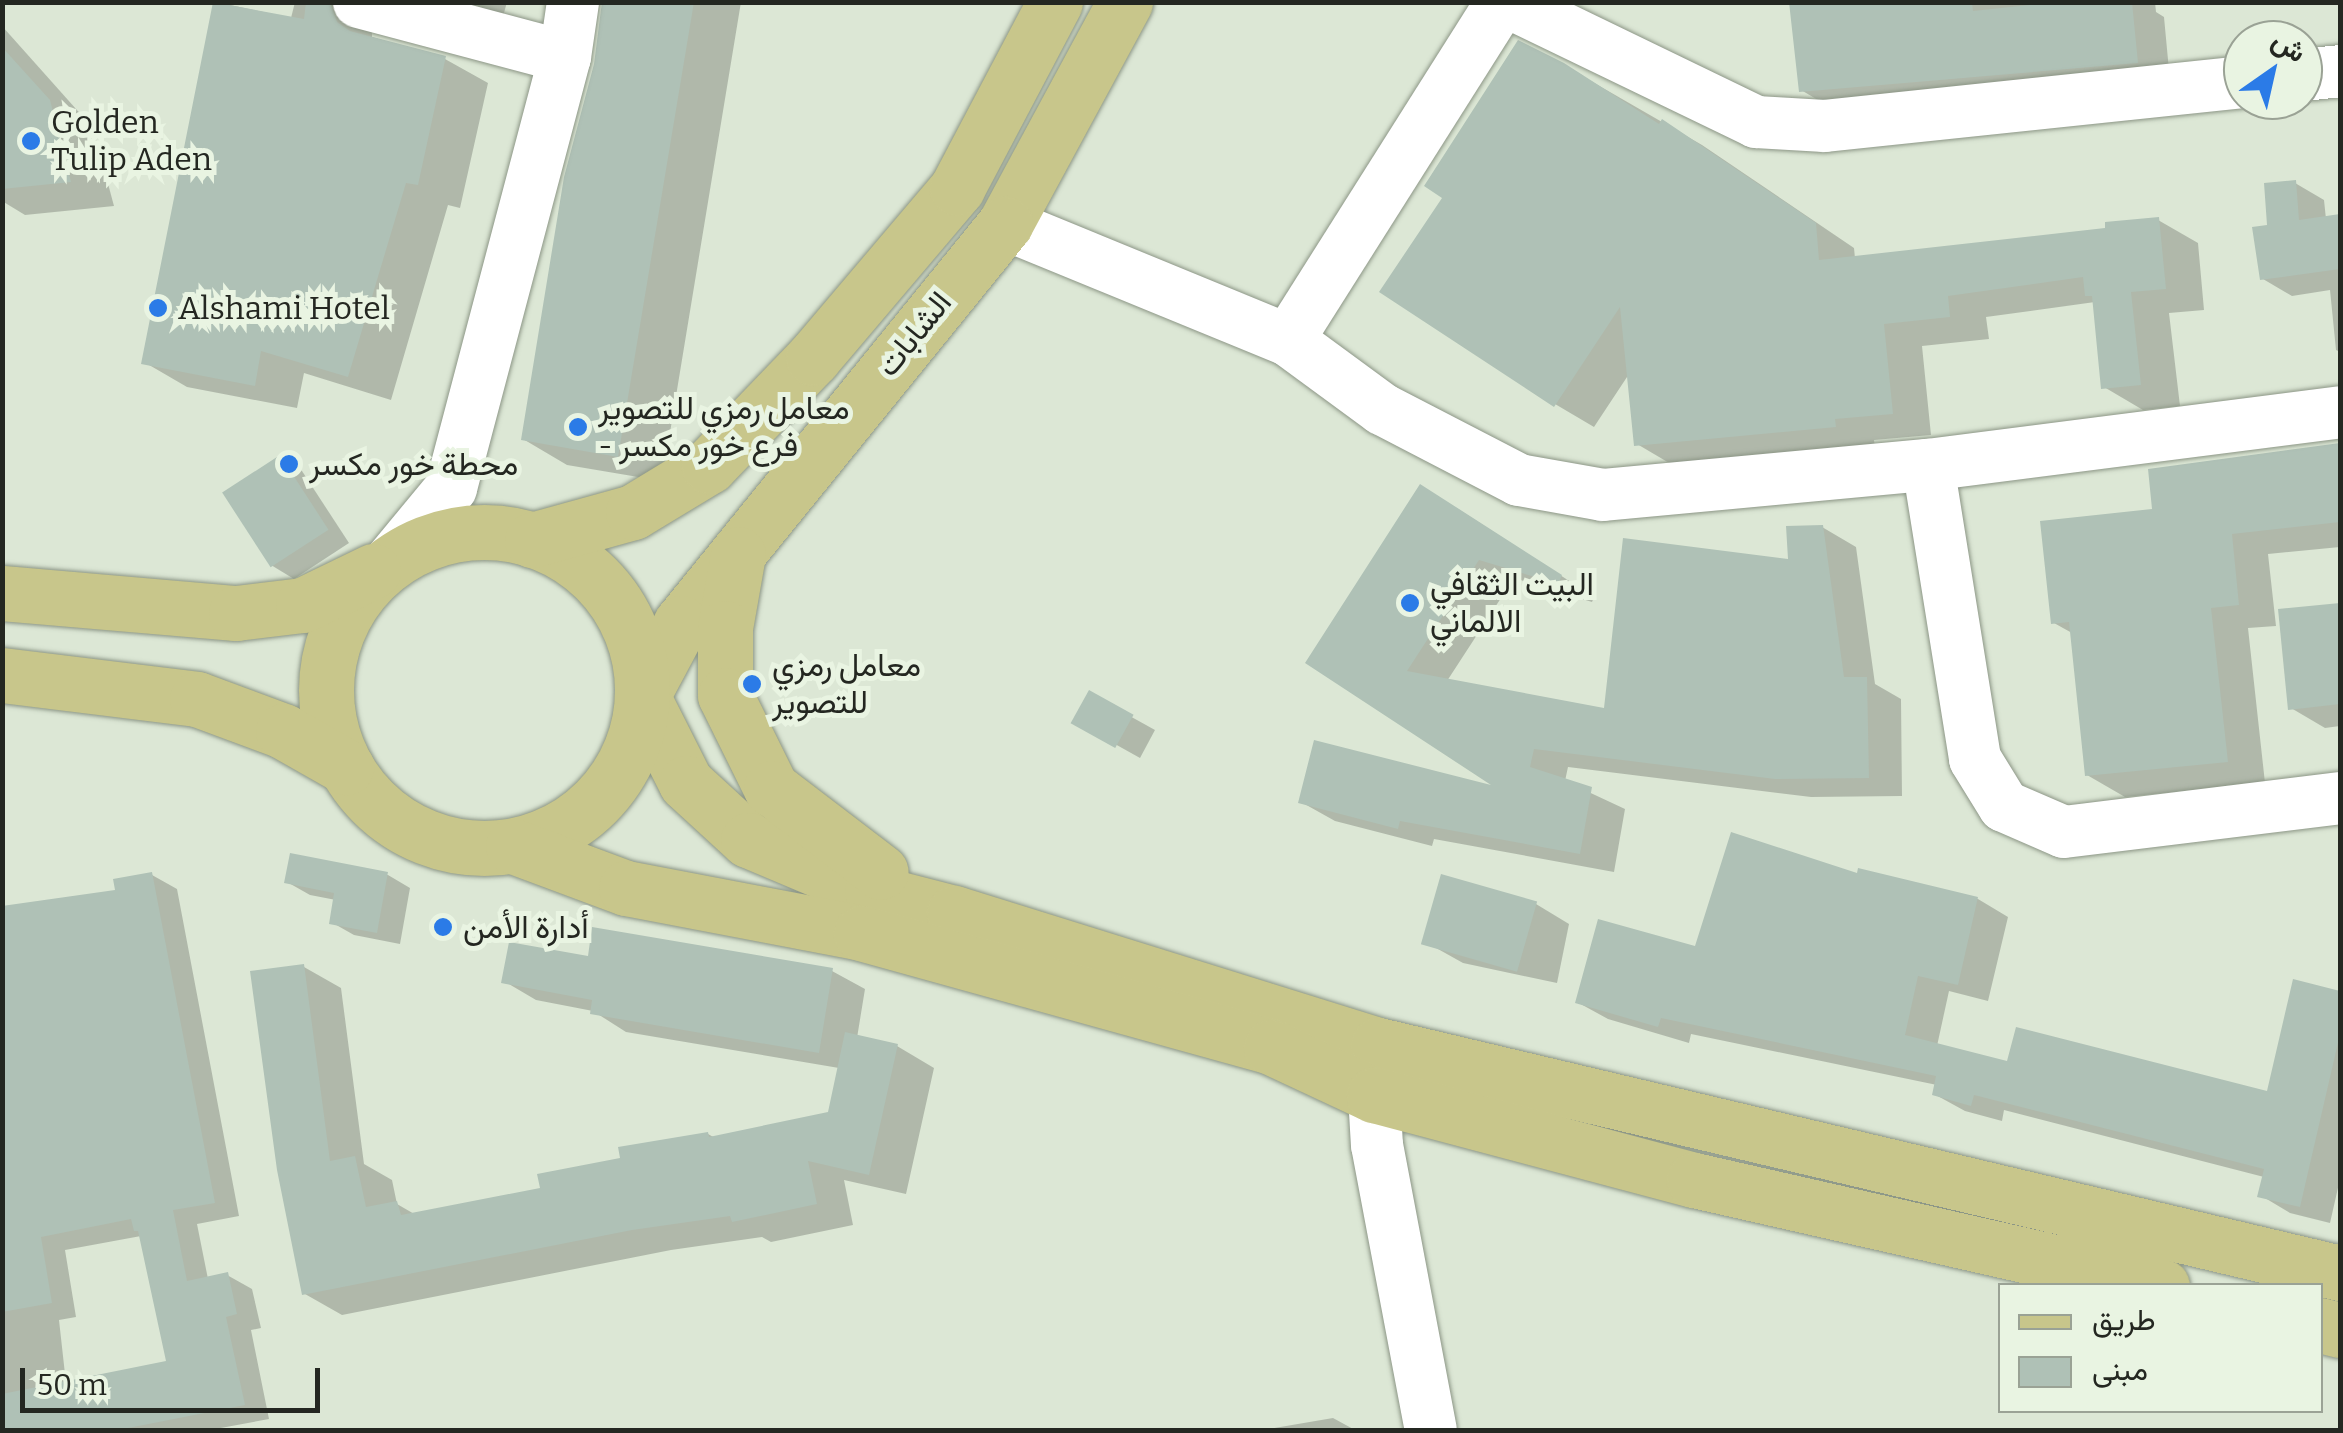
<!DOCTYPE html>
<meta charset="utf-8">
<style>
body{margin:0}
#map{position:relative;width:2343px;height:1433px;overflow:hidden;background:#dce7d5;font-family:Bitter,Vazirmatn,serif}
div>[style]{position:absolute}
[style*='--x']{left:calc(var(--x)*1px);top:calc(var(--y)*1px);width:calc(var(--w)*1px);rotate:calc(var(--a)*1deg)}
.shadow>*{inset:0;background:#0003}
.building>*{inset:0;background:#afc1b6;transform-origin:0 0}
.roads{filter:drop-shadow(0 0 2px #8c9686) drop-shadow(0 0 2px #8c9686)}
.minor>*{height:52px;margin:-26px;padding:0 26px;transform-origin:26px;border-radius:26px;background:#fff}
.major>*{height:55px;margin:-27.5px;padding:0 27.5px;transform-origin:27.5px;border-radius:27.5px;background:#c8c68b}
.major>.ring{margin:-27.5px;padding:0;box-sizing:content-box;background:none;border:55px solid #c8c68b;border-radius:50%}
.dots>*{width:28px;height:28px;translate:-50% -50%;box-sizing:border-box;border:5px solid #e9f4e2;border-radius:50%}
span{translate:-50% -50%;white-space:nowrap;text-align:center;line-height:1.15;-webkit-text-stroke:10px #e9f4e2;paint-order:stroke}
.poi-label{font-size:32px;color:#242721}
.left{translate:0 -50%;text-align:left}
.street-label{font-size:32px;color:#242721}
.frame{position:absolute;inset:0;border:5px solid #242721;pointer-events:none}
.legend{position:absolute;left:1998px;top:1283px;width:325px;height:130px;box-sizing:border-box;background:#e9f4e2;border:2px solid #9aa295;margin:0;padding:12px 18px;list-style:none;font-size:30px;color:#242721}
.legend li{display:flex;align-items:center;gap:20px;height:50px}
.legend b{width:50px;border:2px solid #9aa295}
.north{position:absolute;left:2223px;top:20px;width:100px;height:100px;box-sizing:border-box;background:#e9f4e2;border:2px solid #9aa295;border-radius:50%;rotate:34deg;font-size:28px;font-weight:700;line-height:40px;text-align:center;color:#242721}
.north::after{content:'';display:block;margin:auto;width:35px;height:45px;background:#2b7be7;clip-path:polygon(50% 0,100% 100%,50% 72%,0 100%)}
.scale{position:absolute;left:20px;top:1368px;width:300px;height:45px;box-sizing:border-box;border:5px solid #242721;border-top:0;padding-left:12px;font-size:30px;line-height:35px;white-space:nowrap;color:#242721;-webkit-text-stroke:8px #e9f4e2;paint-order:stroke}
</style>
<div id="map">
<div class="shadow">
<div style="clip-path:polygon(216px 2px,291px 18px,295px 2px,384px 2px,372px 20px,372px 37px,445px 59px,488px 83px,460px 208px,448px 205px,391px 400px,304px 373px,297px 408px,187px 387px,144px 362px)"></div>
<div style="clip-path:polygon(435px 2px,507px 2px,502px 20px)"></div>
<div style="clip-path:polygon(604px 2px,741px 2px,662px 481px,567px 465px,523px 439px,597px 62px)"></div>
<div style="clip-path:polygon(1792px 2px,2155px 2px,2156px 12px,2164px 17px,2170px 81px,1835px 110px,1801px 90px)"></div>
<div style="clip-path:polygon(2px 26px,93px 128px,114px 206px,25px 215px,2px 201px)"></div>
<div style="clip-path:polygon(1563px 65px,1702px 145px,1854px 248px,1855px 258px,2108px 231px,2158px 220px,2198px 243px,2204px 310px,2169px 313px,2180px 406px,2143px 410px,2104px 387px,2095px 302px,1986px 317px,1989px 339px,1922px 346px,1931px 435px,1874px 440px,1875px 448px,1676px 467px,1637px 444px,1629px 374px,1594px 427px,1555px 404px)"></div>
<div style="clip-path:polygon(2295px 183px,2324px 200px,2326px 219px,2340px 217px,2340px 352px,2336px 350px,2330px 290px,2292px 296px,2263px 279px,2270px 227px)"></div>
<div style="clip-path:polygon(2340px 448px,2340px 547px,2268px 554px,2276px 626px,2248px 628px,2265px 783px,2125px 797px,2087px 775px,2072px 633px,2054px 623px,2155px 512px,2151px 472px)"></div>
<div style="clip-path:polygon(280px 458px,302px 471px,349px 543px,294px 579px,271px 565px)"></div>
<div style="clip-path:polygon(1455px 507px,1594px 597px,1592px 602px,1514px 578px,1447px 681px,1606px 711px,1790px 562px,1822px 527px,1856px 547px,1875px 684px,1901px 699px,1902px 796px,1811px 797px,1568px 767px,1565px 781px,1625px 809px,1614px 872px,1434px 839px,1432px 846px,1335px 821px,1301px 802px,1503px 791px,1308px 663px)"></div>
<div style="clip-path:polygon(2340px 605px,2340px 726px,2325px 728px,2291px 708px,2281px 612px)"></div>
<div style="clip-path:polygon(1090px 694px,1155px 730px,1140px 758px,1097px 734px)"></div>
<div style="clip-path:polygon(1860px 871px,1978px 899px,2008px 917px,1988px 1001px,1949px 991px,1937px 1046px,2009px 1064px,2269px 1094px,2295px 982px,2340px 993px,2340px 1179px,2330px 1223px,2290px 1213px,2260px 1195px,2264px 1177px,2004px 1110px,2002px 1121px,1965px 1111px,1934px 1094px,1937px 1085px,1691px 1034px,1689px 1043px,1608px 1019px,1577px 1002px,1859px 876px)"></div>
<div style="clip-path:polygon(evenodd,152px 875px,177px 889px,239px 1216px,197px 1224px,208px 1279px,227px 1275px,252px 1289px,261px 1328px,251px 1330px,269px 1419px,210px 1430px,2px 1430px,2px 909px,118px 892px,152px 875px,141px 1236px,169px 1363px,66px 1383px,59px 1320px,76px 1317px,65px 1250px,141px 1236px)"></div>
<div style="clip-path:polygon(388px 875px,410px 888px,400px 944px,354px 935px,331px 922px,336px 900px,310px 895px,287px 882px)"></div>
<div style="clip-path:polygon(1536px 904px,1569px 924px,1557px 983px,1463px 963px,1429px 944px)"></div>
<div style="clip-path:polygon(590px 959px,832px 971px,865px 989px,857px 1038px,897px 1046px,934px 1068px,906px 1194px,844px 1180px,853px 1225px,771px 1242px,762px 1237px,671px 1250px,342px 1315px,305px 1294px,304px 967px,341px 988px,364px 1164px,392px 1180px,397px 1204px,416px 1215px,542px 1190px,708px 1134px,715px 1138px,830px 1114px,839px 1068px,626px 1032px,593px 1011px,536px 1000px,504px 981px)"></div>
<div style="clip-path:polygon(1333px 1418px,1355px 1430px,1262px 1430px)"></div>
</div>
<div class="building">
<div style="clip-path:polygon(213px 2px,304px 19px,306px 2px,330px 2px,337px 22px,350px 31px,446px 56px,418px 185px,406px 183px,348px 377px,261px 351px,255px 386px,141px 364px)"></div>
<div style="clip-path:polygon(602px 2px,694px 2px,618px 457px,521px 440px,564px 177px,594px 64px)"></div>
<div style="clip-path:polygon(1789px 2px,1972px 2px,1973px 11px,2058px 2px,2132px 2px,2138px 63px,1799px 92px)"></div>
<div style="clip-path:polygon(1518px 40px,1564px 63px,1659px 124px,1662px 119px,1816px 223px,1819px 260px,2105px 228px,2105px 222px,2159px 217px,2166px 289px,2131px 292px,2141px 385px,2101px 389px,2092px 296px,2085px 296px,2083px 277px,1948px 296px,1950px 317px,1884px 324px,1893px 414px,1835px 419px,1836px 427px,1634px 446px,1620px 307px,1554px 407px,1379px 292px,1442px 198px,1424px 186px)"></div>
<div style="clip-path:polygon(2px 47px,50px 100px,71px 182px,2px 189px)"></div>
<div style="clip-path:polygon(2296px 180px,2299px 220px,2340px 214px,2340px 269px,2260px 280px,2252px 227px,2267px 225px,2264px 183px)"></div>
<div style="clip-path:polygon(2340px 443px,2340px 522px,2232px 534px,2239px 605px,2211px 608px,2228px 762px,2085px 776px,2069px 622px,2051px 624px,2040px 521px,2152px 509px,2148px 469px)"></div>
<div style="left:280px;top:455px;width:89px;height:69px;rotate:57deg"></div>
<div style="clip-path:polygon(1420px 484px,1562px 575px,1558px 584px,1479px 560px,1407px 671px,1604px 708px,1623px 538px,1788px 559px,1786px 526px,1823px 525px,1844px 677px,1867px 677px,1869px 778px,1775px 779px,1534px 749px,1530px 767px,1592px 787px,1580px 854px,1400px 821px,1398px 829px,1298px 803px,1314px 740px,1491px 785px,1305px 663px)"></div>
<div style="clip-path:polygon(2340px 603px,2340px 704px,2288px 710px,2278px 609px)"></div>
<div style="left:1089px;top:690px;width:51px;height:38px;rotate:29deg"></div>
<div style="clip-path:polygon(1731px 832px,1857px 873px,1858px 868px,1978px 897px,1958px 985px,1918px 976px,1905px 1035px,2007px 1061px,2016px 1027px,2267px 1091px,2293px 979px,2340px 991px,2340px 1034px,2300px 1207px,2257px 1197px,2264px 1169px,1974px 1095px,1971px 1106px,1932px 1095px,1936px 1076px,1661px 1018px,1658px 1027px,1575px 1003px,1598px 919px,1695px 946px)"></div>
<div style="clip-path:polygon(290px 853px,388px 872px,377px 933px,329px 924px,334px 893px,284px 883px)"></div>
<div style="clip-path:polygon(152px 872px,215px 1203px,173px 1210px,187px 1281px,228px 1272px,237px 1314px,226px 1317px,245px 1405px,118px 1430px,2px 1430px,2px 1394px,166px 1361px,138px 1231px,134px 1231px,131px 1219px,41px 1237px,52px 1303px,2px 1312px,2px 906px,115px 890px,113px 879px)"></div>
<div style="left:1441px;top:874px;width:100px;height:73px;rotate:16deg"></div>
<div style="clip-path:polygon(592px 927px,833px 968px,819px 1053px,590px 1014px,592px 1000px,501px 983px,509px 942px,588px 956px)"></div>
<div style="clip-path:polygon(304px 964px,330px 1161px,355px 1156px,366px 1207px,397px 1201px,401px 1215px,540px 1188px,537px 1174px,620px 1158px,618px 1147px,708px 1132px,709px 1137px,828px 1112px,845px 1032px,898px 1044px,869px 1175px,808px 1161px,817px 1204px,732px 1222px,730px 1216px,632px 1230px,302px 1295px,277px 1170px,250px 971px)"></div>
</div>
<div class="roads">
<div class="minor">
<div style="--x:359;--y:2;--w:213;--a:14.9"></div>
<div style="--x:1508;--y:2;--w:276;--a:25.8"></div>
<div style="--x:1756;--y:122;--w:69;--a:3.3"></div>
<div style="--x:1825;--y:126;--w:420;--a:-6"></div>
<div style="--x:2303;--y:75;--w:37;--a:-6"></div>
<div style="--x:1005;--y:224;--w:306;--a:22.3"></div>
<div style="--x:1288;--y:340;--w:117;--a:36.3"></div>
<div style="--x:1382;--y:409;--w:154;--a:27.4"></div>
<div style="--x:1519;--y:480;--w:85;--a:10.1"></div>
<div style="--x:1603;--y:495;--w:326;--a:-5.3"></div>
<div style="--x:1928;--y:465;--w:415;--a:-7.3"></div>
<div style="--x:1288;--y:340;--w:400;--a:-57.7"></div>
<div style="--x:1928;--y:465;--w:298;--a:80.9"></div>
<div style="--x:1975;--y:759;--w:55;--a:58.3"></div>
<div style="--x:2004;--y:806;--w:65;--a:23.4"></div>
<div style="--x:2064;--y:832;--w:278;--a:-7"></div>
<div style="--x:389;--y:563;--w:97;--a:-50.4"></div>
<div style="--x:451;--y:488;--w:446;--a:-75.2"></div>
<div style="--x:565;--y:57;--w:56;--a:-81.7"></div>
<div style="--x:1374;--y:1095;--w:50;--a:86.6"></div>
<div style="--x:1377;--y:1145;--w:290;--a:79.3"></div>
</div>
<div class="major">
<div style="--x:1125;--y:2;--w:252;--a:118.4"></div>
<div style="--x:1005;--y:224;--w:514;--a:129.08"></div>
<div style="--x:681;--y:623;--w:83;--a:118.1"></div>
<div style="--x:642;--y:696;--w:97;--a:63.2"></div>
<div style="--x:686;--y:783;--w:84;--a:42.6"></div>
<div style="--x:748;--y:840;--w:134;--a:22.8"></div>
<div style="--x:872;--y:892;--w:85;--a:14.4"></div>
<div style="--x:954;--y:913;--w:444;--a:17.3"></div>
<div style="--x:1378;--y:1045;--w:989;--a:13.33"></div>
<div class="ring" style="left:326px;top:532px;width:261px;height:261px"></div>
<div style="--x:532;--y:540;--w:105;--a:-15.5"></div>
<div style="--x:633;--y:512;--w:89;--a:-31.2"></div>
<div style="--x:709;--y:466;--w:150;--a:-46.1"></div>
<div style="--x:813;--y:358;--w:223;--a:-49.7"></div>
<div style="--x:957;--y:188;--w:210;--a:-62.2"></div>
<div style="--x:738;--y:554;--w:75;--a:100"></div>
<div style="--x:725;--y:628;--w:67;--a:90"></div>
<div style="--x:725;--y:695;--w:104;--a:63.7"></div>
<div style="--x:771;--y:788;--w:138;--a:37.4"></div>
<div style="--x:2;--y:593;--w:235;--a:4.9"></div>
<div style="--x:236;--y:613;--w:67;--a:-6.8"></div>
<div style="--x:303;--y:605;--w:78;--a:-25.9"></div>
<div style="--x:2;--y:675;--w:196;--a:7"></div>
<div style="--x:197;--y:699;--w:92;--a:20.4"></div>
<div style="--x:283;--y:731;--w:73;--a:29.7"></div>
<div style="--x:513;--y:846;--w:121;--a:20.4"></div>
<div style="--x:626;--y:888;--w:239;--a:10.8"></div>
<div style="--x:861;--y:933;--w:426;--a:15.5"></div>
<div style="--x:1271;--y:1047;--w:114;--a:25"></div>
<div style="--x:1374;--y:1095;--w:331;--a:14.9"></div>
<div style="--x:1694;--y:1180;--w:480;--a:12.8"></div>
<div style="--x:2320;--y:1325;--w:21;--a:14"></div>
</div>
</div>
<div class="dots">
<div style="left:31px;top:141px;background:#2b7be7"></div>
<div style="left:158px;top:308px;background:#2b7be7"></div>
<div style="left:578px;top:427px;background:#2b7be7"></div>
<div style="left:289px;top:464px;background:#2b7be7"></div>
<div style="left:1410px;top:603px;background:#2b7be7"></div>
<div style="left:752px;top:684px;background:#2b7be7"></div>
<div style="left:443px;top:927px;background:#2b7be7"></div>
</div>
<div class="poi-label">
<span class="left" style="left:51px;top:141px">Golden<br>Tulip Aden</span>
<span class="left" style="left:178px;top:308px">Alshami Hotel</span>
<span class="left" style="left:598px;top:427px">معامل رمزي للتصوير<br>- فرع خور مكسر</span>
<span class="left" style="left:309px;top:464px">محطة خور مكسر</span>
<span class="left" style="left:1430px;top:603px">البيت الثقافي<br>الالماني</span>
<span class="left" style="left:772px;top:684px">معامل رمزي<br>للتصوير</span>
<span class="left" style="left:463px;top:927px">أدارة الأمن</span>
</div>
<div class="street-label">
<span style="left:914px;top:334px;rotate:-51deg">الشابات</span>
</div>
<div class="frame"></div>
<ul class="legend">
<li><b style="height:12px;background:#c8c68b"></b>طريق</li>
<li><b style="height:28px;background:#afc1b6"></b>مبنى</li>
</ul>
<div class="north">ش</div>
<div class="scale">50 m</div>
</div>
